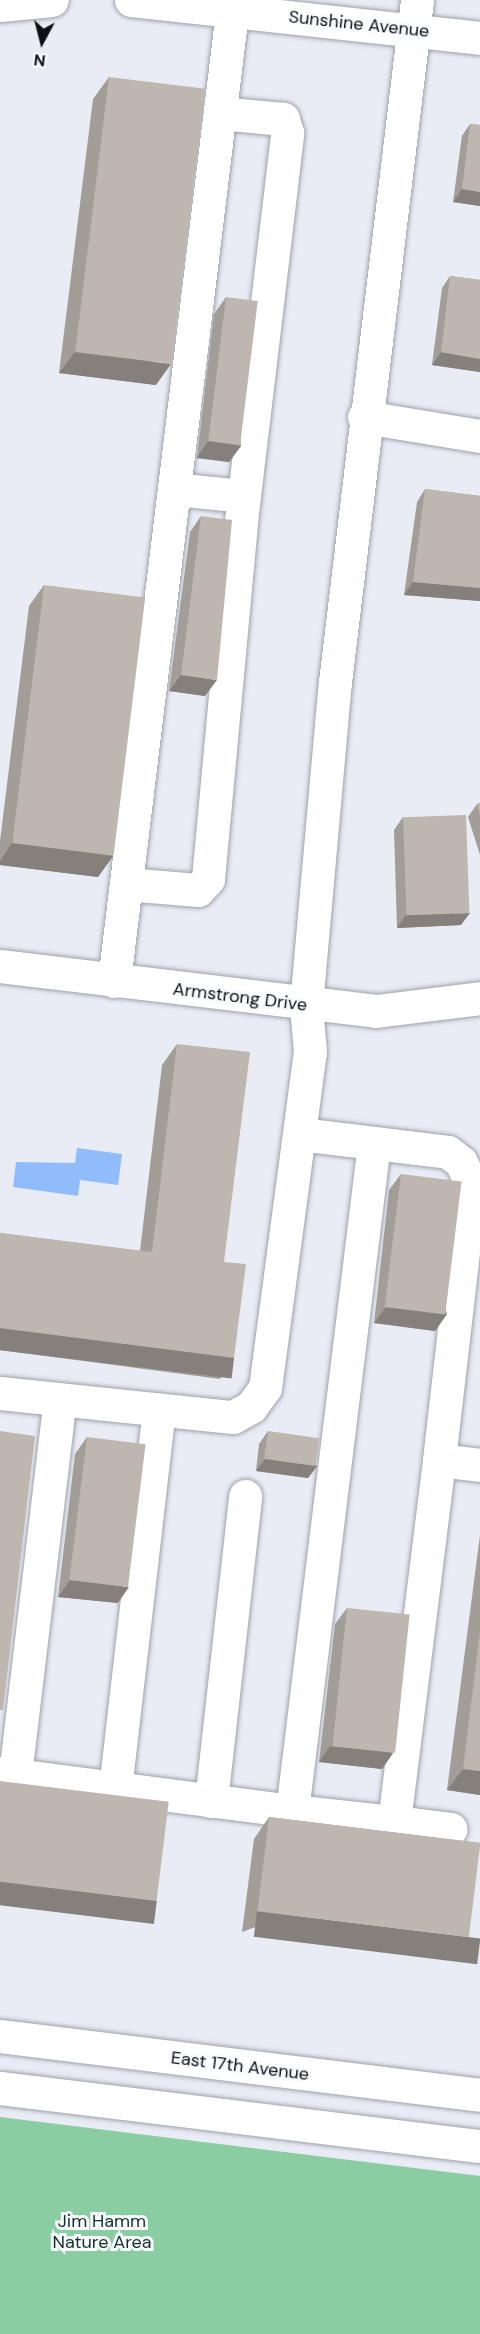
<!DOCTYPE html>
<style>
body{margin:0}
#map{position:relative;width:480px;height:2334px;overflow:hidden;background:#e9ecf5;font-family:"DM Sans",sans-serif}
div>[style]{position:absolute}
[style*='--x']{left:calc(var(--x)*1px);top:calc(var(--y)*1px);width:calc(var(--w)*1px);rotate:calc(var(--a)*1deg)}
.green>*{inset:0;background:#8bcda2}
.water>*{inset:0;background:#91bcfb}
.roads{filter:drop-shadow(0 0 2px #9fa2aa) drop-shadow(0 0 2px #9fa2aa)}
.minor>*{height:33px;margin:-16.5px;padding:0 16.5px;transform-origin:16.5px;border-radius:16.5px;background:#fff}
.major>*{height:33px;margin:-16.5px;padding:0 16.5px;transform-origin:16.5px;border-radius:16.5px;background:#fff}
.wall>*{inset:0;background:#a39d97}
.shaded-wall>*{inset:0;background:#85807b;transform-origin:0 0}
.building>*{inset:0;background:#beb7b0;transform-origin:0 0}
span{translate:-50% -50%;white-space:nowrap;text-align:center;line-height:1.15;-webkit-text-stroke:6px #f8faff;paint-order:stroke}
.street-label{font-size:18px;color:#0f1013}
.park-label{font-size:18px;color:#123320}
.north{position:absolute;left:12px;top:12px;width:60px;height:60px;-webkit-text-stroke:4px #f8faff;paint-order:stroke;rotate:187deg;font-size:16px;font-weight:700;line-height:24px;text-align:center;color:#0f1013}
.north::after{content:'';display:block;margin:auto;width:21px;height:27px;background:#0f1013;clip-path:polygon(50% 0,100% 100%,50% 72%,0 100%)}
</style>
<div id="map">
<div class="green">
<div style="clip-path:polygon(0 2117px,480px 2176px,480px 2334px,0 2334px)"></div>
</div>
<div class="water">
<div style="clip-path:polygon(77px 1148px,122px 1154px,118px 1185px,80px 1180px,78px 1196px,13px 1187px,16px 1162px,75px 1163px)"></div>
</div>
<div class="roads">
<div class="minor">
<div style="--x:131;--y:0;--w:351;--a:6.2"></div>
<div style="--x:0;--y:5;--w:52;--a:-5.5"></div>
<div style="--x:364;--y:417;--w:118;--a:9.3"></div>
<div style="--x:174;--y:489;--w:70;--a:5.7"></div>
<div style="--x:126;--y:884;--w:72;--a:4.8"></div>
<div style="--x:198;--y:890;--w:15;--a:-48"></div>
<div style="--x:208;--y:879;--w:360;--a:-84.7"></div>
<div style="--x:241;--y:521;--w:391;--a:-83.2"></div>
<div style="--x:287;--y:133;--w:15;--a:-106"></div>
<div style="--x:283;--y:119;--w:63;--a:-174.6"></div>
<div style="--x:0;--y:966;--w:379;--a:6.8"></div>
<div style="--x:376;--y:1011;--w:105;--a:-7.1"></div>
<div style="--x:114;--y:981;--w:977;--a:-83.06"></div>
<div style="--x:300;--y:1134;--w:149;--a:6.9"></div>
<div style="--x:448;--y:1152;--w:16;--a:38"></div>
<div style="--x:461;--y:1162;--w:23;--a:65"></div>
<div style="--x:471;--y:1183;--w:279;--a:96.6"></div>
<div style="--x:439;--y:1460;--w:41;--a:7"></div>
<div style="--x:0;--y:1393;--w:234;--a:5.9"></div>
<div style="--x:233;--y:1417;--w:21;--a:-29"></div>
<div style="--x:251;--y:1407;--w:24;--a:-54"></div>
<div style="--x:265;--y:1388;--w:339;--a:-82.4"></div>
<div style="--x:310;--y:1052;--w:47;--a:-94.9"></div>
<div style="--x:306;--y:1005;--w:324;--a:-84.9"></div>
<div style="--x:335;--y:682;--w:687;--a:-83.14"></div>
<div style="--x:0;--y:1773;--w:294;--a:7.4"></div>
<div style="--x:292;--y:1811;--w:673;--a:-83"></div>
<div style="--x:15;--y:1775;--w:378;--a:-83.2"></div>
<div style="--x:115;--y:1789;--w:382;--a:-83.4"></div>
<div style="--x:211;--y:1801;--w:307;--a:-83.6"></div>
<div style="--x:292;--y:1811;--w:103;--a:6.2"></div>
<div style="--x:394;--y:1822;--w:365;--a:-82.9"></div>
<div style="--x:394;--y:1822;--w:57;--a:7"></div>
</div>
<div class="major">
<div style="--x:0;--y:2036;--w:484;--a:7"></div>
<div style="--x:0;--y:2088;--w:483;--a:6.9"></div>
</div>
</div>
<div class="wall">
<div style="clip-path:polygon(109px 77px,156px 385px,59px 373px,93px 99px)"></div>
<div style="clip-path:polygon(470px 124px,480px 125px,480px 206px,453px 202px,462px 136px)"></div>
<div style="clip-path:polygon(450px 276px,480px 280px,480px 372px,432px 365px,442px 288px)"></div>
<div style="clip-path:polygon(226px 297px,241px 446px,229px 462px,197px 458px,214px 314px)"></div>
<div style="clip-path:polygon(425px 489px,480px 496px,480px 601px,404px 595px,417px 502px)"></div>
<div style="clip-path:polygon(201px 516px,205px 696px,169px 691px,190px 532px)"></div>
<div style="clip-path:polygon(44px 585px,113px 856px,98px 877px,0 865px,0 841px,29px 606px)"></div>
<div style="clip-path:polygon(480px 803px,480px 855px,468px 817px,477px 804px)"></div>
<div style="clip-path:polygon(403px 817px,461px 925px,397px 928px,394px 830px)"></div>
<div style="clip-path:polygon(177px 1044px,224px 1262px,234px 1358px,220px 1379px,0 1350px,0 1233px,140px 1251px,162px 1065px)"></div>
<div style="clip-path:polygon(401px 1174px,447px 1314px,435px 1331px,374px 1323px,389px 1190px)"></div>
<div style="clip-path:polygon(268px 1431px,317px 1466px,308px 1478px,256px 1471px,259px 1444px)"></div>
<div style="clip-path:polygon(87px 1437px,118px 1603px,58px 1597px,75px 1454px)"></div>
<div style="clip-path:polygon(480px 1535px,480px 1795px,447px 1790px)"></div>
<div style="clip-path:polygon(347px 1608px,393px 1753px,382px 1769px,319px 1762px,335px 1624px)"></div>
<div style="clip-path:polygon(269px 1817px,480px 1843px,242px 1932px,254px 1839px)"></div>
</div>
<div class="shaded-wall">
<div style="clip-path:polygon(462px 189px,480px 192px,480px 206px,453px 202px)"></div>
<div style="clip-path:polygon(75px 352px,171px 364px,156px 385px,59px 373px)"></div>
<div style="clip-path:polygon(441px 352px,480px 359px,480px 372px,432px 365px)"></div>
<div style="clip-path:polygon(208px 441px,241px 446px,229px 462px,197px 458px)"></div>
<div style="clip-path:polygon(413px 582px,480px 588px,480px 601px,404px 595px)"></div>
<div style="clip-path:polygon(181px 675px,217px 680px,205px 696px,169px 691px)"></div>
<div style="clip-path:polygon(12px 843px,113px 856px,98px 877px,0 865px,0 861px)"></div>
<div style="clip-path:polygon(470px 913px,461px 925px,397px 928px,406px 915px)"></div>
<div style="clip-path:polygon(386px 1307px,447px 1314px,435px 1331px,374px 1323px)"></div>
<div style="left:0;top:1328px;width:236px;height:22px;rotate:7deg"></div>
<div style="clip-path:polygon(265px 1459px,317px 1466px,308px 1478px,256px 1471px)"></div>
<div style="clip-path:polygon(70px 1580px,129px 1587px,118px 1603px,58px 1597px)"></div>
<div style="clip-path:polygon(330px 1746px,393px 1753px,382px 1769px,319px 1762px)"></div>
<div style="clip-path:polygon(463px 1769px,480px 1771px,480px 1795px,447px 1790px)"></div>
<div style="left:0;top:1881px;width:158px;height:24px;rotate:7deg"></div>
<div style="left:257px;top:1911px;width:225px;height:26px;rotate:7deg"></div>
</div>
<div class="building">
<div style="left:109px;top:77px;width:97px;height:277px;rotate:7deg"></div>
<div style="clip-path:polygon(470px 124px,480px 125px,480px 192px,462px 189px)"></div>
<div style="clip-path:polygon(450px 276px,480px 280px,480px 359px,441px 352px)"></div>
<div style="left:226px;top:297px;width:32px;height:145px;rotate:7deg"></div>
<div style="clip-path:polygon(425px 489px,480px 496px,480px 588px,413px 582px)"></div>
<div style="clip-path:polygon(201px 516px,232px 520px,217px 680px,181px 675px)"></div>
<div style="left:44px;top:585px;width:102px;height:260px;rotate:7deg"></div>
<div style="clip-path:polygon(480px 803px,480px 815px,477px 804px)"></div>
<div style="left:466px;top:815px;width:98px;height:63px;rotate:88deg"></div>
<div style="clip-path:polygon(177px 1044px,250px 1052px,224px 1262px,246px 1264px,234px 1358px,0 1328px,0 1233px,152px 1252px)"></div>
<div style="left:401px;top:1174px;width:61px;height:134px;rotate:7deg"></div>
<div style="clip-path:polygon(0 1431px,35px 1436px,3px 1710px,0 1710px)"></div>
<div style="left:268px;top:1431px;width:52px;height:28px;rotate:8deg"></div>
<div style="left:87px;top:1437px;width:59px;height:144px;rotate:7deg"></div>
<div style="left:347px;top:1608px;width:63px;height:139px;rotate:6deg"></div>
<div style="clip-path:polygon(480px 1632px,480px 1771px,463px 1769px)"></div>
<div style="left:0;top:1781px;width:170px;height:100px;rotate:7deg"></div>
<div style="left:269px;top:1817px;width:213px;height:95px;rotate:7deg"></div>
</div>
<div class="street-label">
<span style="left:359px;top:24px;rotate:6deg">Sunshine Avenue</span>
<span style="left:240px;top:997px;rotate:7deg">Armstrong Drive</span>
<span style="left:240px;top:2066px;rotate:7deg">East 17th Avenue</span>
</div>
<div class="park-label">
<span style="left:102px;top:2232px">Jim Hamm<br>Nature Area</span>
</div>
<div class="north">N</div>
</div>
